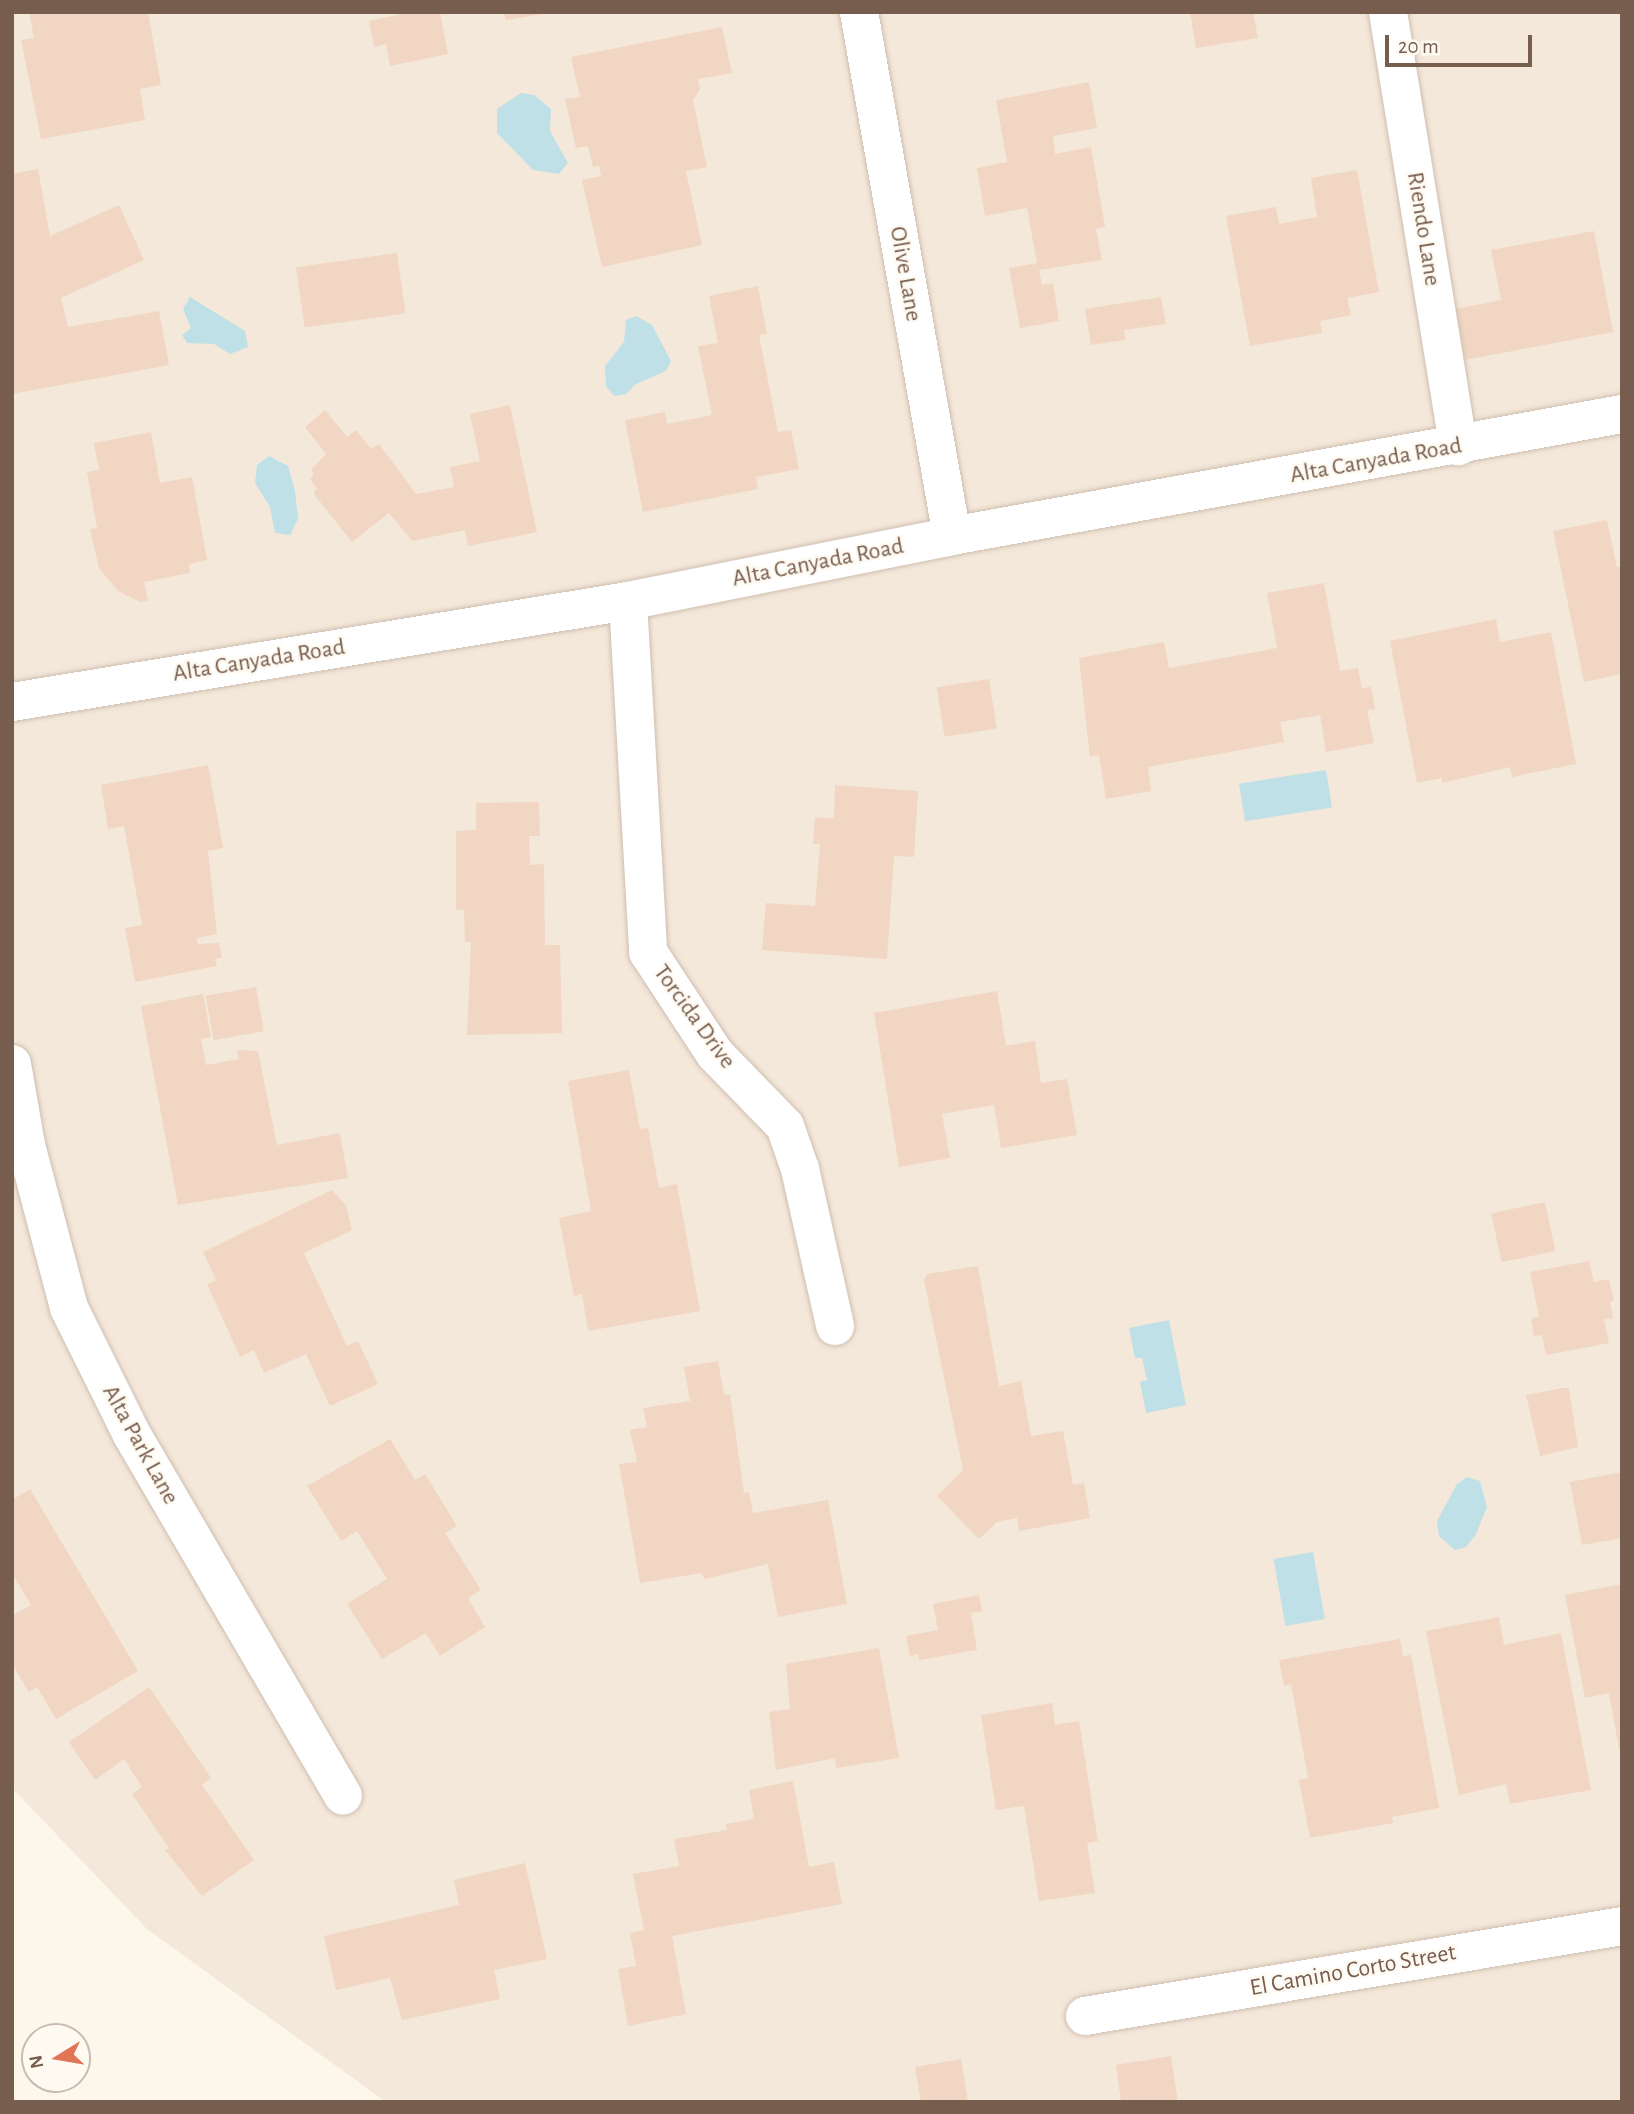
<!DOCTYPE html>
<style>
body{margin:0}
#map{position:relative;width:1634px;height:2114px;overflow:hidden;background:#fcf6eb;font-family:"Alegreya Sans",sans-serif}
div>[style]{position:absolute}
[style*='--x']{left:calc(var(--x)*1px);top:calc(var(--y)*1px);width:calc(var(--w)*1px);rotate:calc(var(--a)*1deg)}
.residential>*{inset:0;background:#f4e8da}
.water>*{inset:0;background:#bfe0e6;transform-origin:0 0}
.building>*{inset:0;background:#f1d6c3;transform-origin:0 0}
.roads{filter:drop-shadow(0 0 2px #cebeb0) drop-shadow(0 0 2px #cebeb0)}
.minor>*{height:38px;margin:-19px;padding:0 19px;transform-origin:19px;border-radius:19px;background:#fff}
span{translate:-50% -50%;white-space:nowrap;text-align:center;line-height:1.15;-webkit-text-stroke:5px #fefaf2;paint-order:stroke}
.street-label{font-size:24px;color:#775d4e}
.frame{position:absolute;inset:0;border:14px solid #775d4e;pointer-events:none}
.north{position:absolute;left:21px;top:2023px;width:70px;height:70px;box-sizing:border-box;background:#fefaf2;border:2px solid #c8bbb0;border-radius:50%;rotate:259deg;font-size:19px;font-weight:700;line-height:28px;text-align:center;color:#775d4e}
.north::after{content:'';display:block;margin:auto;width:24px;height:32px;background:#e17656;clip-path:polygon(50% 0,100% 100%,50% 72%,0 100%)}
.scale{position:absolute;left:1385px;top:35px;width:147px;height:32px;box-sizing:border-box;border:4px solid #775d4e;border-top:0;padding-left:9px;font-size:21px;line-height:24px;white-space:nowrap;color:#775d4e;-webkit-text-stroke:5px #fefaf2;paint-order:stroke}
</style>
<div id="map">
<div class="residential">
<div style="clip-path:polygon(12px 12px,1622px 12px,1622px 2102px,386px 2102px,147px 1929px,12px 1788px)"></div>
</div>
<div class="water">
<div style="clip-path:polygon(521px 93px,534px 95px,551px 109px,550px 131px,568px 163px,559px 174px,533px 170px,497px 133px,497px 109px)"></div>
<div style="clip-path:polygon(190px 297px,245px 331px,248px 347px,230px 354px,214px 344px,187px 343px,182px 335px,191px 328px,183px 309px)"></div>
<div style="clip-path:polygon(636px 316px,652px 325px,671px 361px,666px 371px,636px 384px,626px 394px,614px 396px,606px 386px,605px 366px,624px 342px,626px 320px)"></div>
<div style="clip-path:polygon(269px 456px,288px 466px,295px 491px,298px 519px,290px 535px,275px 533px,270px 507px,255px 483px,257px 465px)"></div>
<div style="left:1326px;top:770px;width:38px;height:88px;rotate:81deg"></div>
<div style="clip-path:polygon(1169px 1320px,1186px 1405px,1146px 1413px,1140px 1382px,1147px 1380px,1142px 1358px,1135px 1358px,1129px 1328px)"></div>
<div style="clip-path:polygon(1467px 1477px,1480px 1481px,1487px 1507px,1476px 1534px,1466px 1547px,1455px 1550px,1439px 1536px,1437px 1521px,1457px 1484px)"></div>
<div style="left:1313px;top:1552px;width:68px;height:40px;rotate:80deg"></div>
</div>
<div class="building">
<div style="clip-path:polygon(29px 12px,148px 12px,161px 85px,140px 89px,145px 120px,41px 139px,21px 40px,34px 38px)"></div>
<div style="clip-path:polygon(412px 12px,440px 12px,448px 54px,390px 66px,386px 44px,374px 47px,369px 21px)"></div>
<div style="clip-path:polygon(504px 12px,542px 12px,542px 14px,506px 20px)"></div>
<div style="clip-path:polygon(1190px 12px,1253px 12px,1258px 38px,1196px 48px)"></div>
<div style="clip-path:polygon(722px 27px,732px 73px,698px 79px,700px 89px,693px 100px,707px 167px,686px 171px,702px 245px,602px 267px,582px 180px,601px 176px,599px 166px,593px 167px,588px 146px,576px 148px,565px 99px,580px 97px,571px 57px)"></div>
<div style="clip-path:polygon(1089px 82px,1097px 128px,1053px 136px,1055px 154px,1091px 147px,1105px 227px,1096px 229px,1102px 260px,1039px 270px,1042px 285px,1053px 283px,1059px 321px,1020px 328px,1009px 268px,1037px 263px,1027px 208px,985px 216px,977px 168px,1007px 162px,996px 100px)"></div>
<div style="clip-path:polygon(38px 169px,50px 236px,119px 205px,144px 260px,61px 298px,68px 327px,159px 311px,169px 365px,12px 394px,12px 174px)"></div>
<div style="clip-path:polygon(1357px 170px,1379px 292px,1347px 298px,1351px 315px,1320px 321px,1322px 333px,1250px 346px,1226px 216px,1276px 207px,1279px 224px,1317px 217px,1311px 178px)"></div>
<div style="clip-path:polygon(1594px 231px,1613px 332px,1465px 360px,1456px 309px,1501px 300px,1491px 250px)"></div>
<div style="left:397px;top:253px;width:61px;height:102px;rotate:82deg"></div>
<div style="clip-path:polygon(758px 286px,767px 334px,759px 335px,778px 432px,791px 430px,799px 469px,756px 477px,758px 489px,643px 512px,625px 420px,665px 412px,667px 424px,712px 415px,698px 346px,718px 343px,709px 296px)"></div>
<div style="clip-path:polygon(1161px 297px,1166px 324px,1124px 330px,1125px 340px,1091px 345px,1085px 309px)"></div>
<div style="clip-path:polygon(510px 405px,537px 532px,468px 546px,465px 530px,412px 541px,389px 513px,352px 542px,313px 493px,317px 489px,310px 479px,314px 475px,311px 470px,326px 454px,305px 427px,325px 410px,347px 437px,356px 430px,371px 449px,379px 444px,416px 494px,454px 487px,450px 467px,480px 461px,470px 414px)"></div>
<div style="clip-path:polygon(151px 432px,160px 483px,192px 477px,207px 560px,189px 564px,190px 573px,144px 582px,148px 601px,140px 602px,118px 591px,99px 568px,90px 529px,97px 528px,87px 472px,99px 470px,94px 443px)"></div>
<div style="clip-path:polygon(1607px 520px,1617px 567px,1622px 567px,1622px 674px,1584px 682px,1553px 531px)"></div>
<div style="clip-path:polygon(1324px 583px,1340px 671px,1358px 668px,1362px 688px,1371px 687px,1375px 709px,1367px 710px,1374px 743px,1326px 752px,1320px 715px,1280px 722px,1284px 742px,1148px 767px,1151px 791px,1106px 799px,1099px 755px,1090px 757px,1079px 658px,1164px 642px,1169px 668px,1277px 648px,1267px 593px)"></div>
<div style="clip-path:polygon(1496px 619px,1500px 642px,1551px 632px,1576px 764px,1512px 777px,1510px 767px,1442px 783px,1442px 778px,1417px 783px,1390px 641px)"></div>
<div style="left:989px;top:679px;width:50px;height:53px;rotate:81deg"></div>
<div style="clip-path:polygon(208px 765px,223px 848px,208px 851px,217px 934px,197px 938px,198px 944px,219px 943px,222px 958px,215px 959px,217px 966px,135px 982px,125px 928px,142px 925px,124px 826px,108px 829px,101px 785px)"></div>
<div style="clip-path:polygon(835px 785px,918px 791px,914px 857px,894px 856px,887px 959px,762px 950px,766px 903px,815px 906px,820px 844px,813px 844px,815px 817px,834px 819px)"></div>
<div style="clip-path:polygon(539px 802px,540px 836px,529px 836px,530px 865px,544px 864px,545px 945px,560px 945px,562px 1033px,467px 1035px,471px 942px,465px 942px,464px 910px,456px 910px,456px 831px,476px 830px,476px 803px)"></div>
<div style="left:256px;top:987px;width:45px;height:51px;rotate:80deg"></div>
<div style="clip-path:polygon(997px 991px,1006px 1046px,1035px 1041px,1041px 1083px,1067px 1079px,1077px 1135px,1001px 1148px,994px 1105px,942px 1114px,950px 1158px,899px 1167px,874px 1013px)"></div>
<div style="clip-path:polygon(203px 994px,211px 1037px,201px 1039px,206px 1065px,239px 1059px,237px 1050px,258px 1051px,277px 1145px,340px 1133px,348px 1178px,178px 1205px,141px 1006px)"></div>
<div style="clip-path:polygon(629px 1070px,640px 1129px,648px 1128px,659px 1188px,677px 1184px,700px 1311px,588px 1331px,582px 1294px,574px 1296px,559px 1218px,591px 1211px,568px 1081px)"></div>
<div style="clip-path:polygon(332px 1190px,346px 1206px,352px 1230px,304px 1253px,347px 1346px,358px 1341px,378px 1384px,330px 1406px,306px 1354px,264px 1373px,254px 1350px,240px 1357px,207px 1284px,216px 1280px,203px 1252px)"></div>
<div style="left:1545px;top:1202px;width:50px;height:55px;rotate:78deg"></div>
<div style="clip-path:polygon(1589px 1261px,1594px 1282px,1609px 1279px,1614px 1301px,1610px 1301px,1613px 1318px,1604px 1319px,1609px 1343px,1546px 1355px,1542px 1335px,1534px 1336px,1531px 1318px,1539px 1317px,1530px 1272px)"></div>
<div style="clip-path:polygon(978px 1266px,999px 1386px,1021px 1381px,1031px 1436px,1063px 1431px,1073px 1485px,1084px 1483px,1090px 1518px,1019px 1531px,1017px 1518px,997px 1522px,979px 1539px,937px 1496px,963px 1470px,924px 1280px,927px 1274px)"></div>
<div style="clip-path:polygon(718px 1361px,724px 1395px,730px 1394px,744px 1493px,749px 1492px,753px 1513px,828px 1500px,847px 1604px,778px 1617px,768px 1564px,704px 1579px,702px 1573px,640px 1583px,619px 1464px,637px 1462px,630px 1430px,647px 1427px,643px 1408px,690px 1401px,684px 1367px)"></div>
<div style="clip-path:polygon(1562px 1388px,1569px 1388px,1578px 1447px,1540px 1456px,1526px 1395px)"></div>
<div style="clip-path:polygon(390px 1439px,415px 1480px,425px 1474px,457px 1526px,445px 1533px,481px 1590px,468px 1598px,485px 1627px,440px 1656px,426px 1633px,382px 1659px,347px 1604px,387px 1579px,357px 1531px,341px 1541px,307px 1486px)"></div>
<div style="clip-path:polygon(1622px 1472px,1622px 1538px,1582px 1545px,1570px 1482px)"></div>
<div style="clip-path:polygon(30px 1489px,138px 1671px,56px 1719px,37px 1687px,29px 1692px,12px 1664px,12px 1616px,31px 1605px,12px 1573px,12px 1500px)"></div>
<div style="clip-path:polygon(1622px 1584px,1622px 1749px,1619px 1749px,1609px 1693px,1585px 1698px,1565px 1595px)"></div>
<div style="clip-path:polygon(979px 1595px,982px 1611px,971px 1613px,977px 1650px,919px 1660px,918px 1654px,910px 1656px,906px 1636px,938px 1630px,933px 1604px)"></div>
<div style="clip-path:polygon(1499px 1617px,1504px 1645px,1561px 1633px,1591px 1790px,1510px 1804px,1506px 1784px,1459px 1795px,1426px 1631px)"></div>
<div style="clip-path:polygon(1400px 1639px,1403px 1656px,1411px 1655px,1439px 1808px,1392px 1817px,1393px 1823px,1310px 1838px,1299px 1780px,1308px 1778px,1291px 1684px,1284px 1686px,1279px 1660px)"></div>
<div style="clip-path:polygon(879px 1648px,899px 1758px,836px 1768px,835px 1758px,776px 1770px,769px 1712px,790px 1709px,786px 1664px)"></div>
<div style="clip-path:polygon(149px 1687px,211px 1778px,202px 1785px,254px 1860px,202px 1896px,165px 1850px,169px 1848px,132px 1794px,142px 1787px,124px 1759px,95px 1780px,69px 1742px)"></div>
<div style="clip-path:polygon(1052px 1703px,1055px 1725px,1079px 1721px,1098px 1841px,1087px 1843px,1095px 1893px,1039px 1901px,1024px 1806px,996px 1810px,981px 1715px)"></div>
<div style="clip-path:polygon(793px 1781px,809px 1867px,834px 1862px,842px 1904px,672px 1936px,686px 2014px,628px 2026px,618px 1969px,636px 1966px,630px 1933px,644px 1930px,633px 1874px,679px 1866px,674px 1839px,727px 1830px,726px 1824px,754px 1819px,749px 1790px)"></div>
<div style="clip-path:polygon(525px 1863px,547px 1959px,494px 1970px,500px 1999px,402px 2020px,390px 1978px,336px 1990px,324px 1936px,459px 1905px,454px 1880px)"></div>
<div style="clip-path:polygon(1171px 2056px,1178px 2102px,1121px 2102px,1116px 2065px)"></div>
<div style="clip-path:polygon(961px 2059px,968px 2102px,921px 2102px,915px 2067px)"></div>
</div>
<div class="roads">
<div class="minor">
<div style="--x:859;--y:12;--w:532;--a:79.94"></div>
<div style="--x:1388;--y:12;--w:440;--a:80.8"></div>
<div style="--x:628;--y:601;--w:352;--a:86.7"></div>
<div style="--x:648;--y:952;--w:122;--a:56.7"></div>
<div style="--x:715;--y:1054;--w:100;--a:45.8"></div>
<div style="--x:785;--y:1126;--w:46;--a:70.8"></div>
<div style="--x:800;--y:1169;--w:161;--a:77.4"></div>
<div style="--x:12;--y:702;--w:624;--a:-9.31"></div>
<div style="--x:628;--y:601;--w:330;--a:-11.3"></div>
<div style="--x:952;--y:536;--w:681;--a:-10.32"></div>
<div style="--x:12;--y:1064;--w:82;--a:80.2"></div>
<div style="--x:26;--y:1145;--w:169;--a:75.2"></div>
<div style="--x:69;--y:1308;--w:140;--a:63.6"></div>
<div style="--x:131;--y:1433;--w:420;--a:59.7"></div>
<div style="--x:1085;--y:2016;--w:544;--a:-9.51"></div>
</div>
</div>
<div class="street-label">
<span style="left:1423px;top:229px;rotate:81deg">Riendo Lane</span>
<span style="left:905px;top:274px;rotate:80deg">Olive Lane</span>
<span style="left:1376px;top:461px;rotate:-10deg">Alta Canyada Road</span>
<span style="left:818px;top:563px;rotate:-11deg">Alta Canyada Road</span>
<span style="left:259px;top:661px;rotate:-9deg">Alta Canyada Road</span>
<span style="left:694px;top:1017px;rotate:54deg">Torcida Drive</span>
<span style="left:140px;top:1445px;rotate:61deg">Alta Park Lane</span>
<span style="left:1353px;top:1971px;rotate:-10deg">El Camino Corto Street</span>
</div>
<div class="frame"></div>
<div class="north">N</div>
<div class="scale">20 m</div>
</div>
